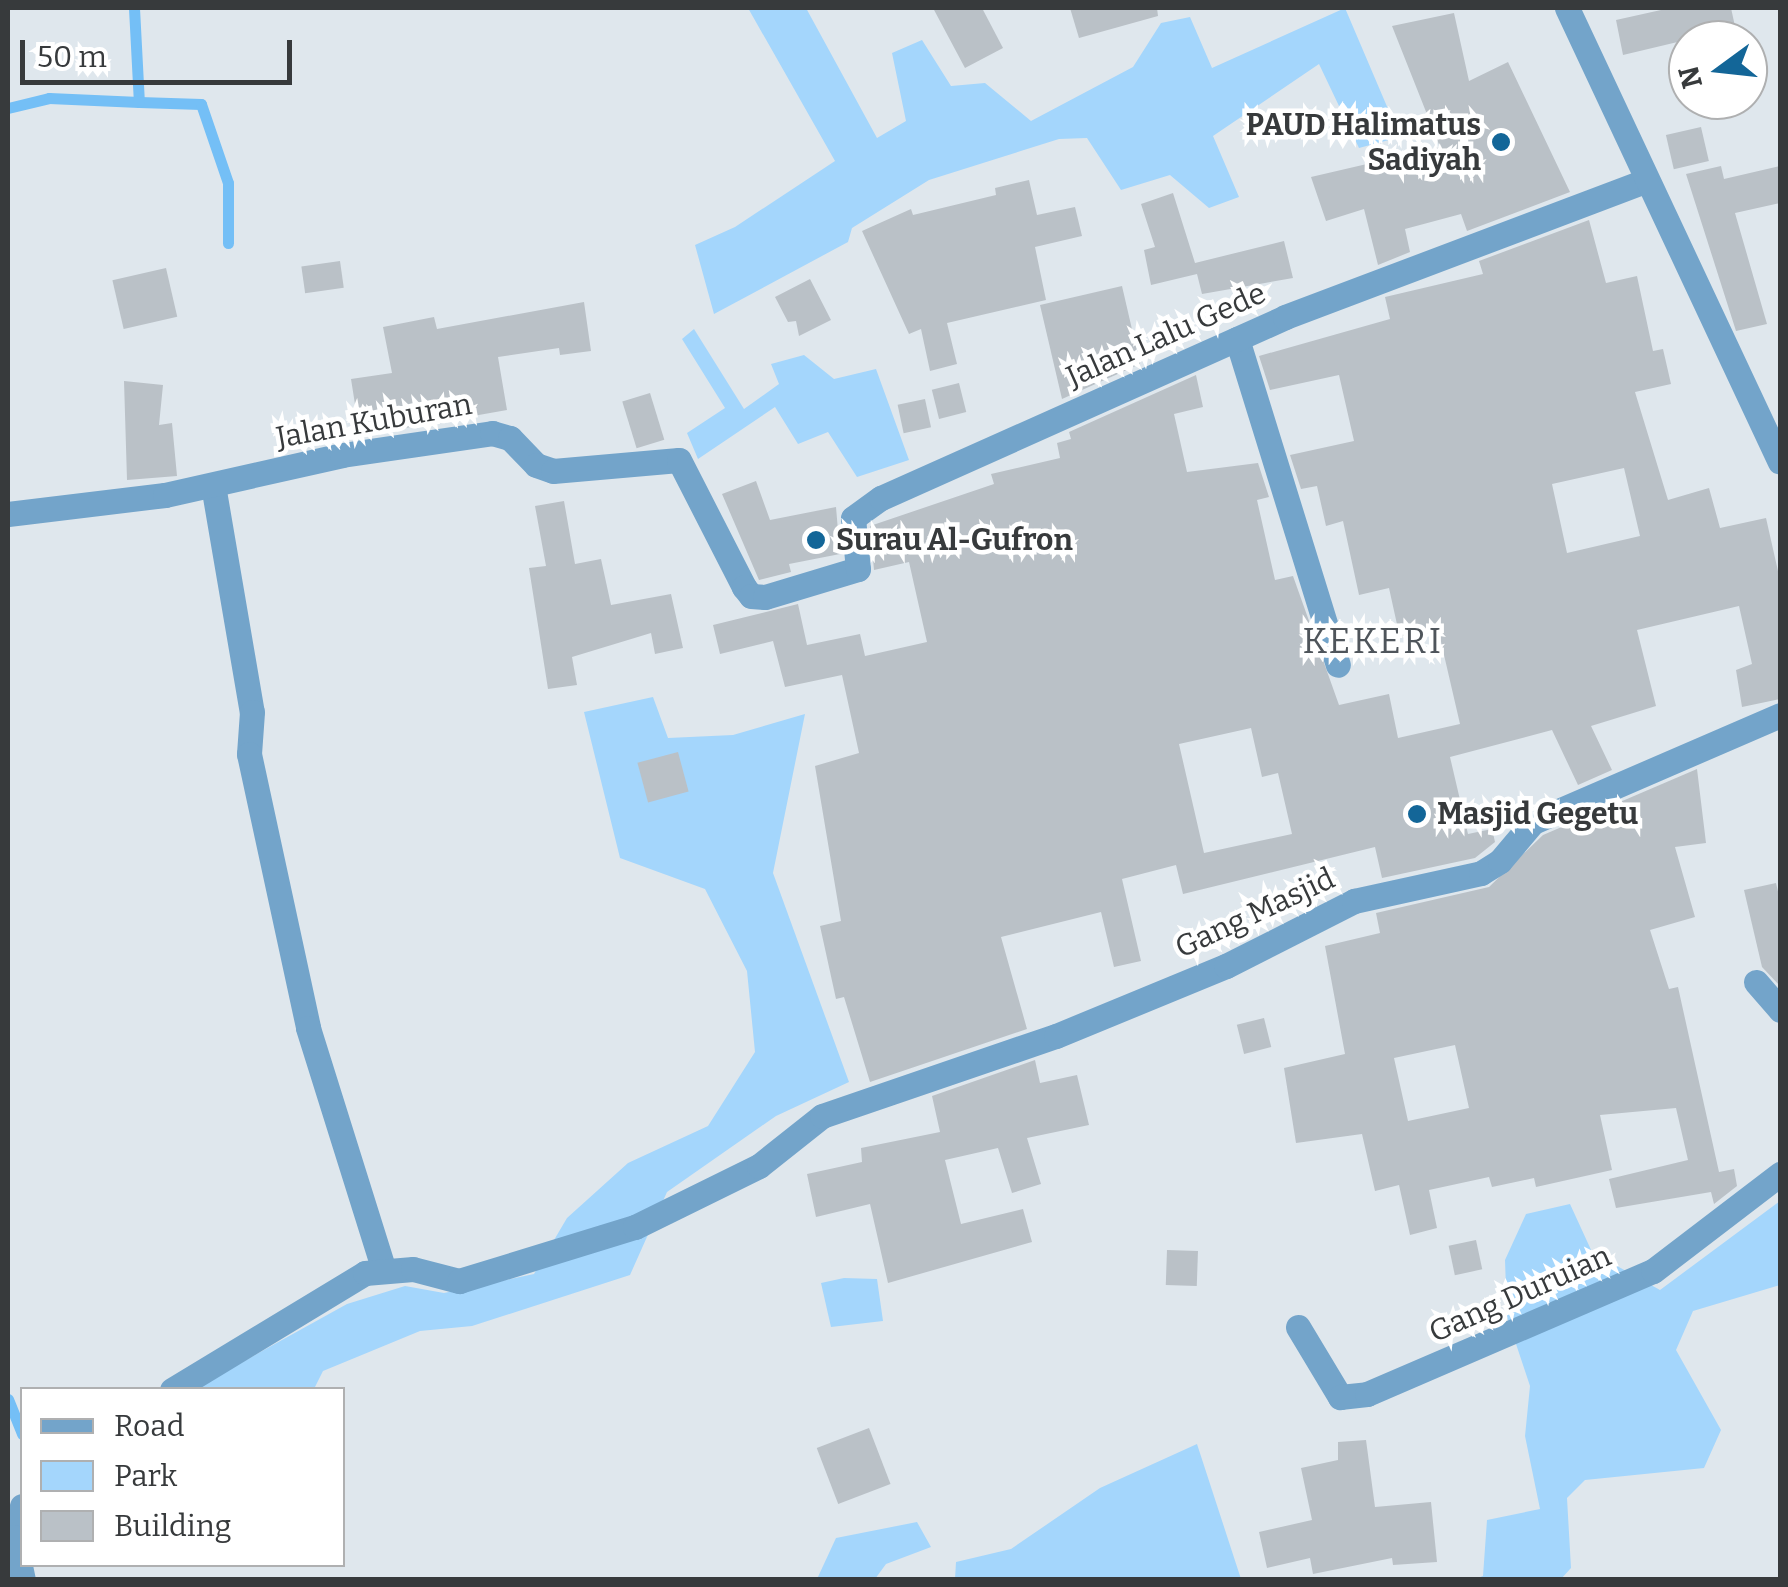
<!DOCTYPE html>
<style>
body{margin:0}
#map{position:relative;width:1788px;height:1587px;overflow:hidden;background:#dfe7ed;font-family:Bitter,serif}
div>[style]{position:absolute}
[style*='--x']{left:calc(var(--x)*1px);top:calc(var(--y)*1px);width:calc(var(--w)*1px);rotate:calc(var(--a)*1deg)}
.green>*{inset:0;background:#a4d6fc}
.stream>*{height:11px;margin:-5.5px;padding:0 5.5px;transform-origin:5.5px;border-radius:5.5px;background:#74bff6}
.building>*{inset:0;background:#bac1c7;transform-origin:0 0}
.minor>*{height:25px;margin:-12.5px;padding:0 12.5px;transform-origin:12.5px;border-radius:12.5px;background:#73a4ca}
.tertiary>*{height:25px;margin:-12.5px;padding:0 12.5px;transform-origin:12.5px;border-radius:12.5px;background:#73a4ca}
.dots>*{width:28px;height:28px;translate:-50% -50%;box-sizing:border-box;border:5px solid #fff;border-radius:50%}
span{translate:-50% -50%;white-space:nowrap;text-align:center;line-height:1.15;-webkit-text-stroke:9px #fff;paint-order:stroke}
.poi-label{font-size:30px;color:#373a3c;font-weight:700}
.right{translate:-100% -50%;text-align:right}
.left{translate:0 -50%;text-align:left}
.street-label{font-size:30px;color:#373a3c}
.quarter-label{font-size:35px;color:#4f555b;letter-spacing:2.5px}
.frame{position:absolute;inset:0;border:10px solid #373a3c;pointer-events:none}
.legend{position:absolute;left:20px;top:1387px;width:325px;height:180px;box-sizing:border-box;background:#fff;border:2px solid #afb0b1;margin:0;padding:12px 18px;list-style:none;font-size:30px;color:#373a3c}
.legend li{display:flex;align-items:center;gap:20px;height:50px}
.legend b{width:50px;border:2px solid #afb0b1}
.north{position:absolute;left:1668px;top:20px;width:100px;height:100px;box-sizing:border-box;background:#fff;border:2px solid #afb0b1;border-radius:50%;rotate:255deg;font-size:28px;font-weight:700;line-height:40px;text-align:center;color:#373a3c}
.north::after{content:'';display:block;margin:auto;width:35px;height:45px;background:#136698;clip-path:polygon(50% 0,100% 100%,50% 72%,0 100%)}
.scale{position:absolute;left:20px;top:40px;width:272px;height:45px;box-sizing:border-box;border:5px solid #373a3c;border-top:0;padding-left:12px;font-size:30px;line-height:35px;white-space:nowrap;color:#373a3c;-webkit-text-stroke:8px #fff;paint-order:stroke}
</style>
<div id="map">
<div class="green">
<div style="clip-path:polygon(748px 8px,806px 8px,877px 138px,906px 121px,892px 53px,922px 40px,951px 86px,985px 83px,1031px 121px,1133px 67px,1161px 23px,1190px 17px,1212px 68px,1345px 8px,1400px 137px,1359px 148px,1319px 64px,1213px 136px,1239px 197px,1209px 208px,1170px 175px,1121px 190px,1087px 138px,1059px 139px,929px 180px,852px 228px,848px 242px,714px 314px,695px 245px,735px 227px,835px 161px)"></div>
<div style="clip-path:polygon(694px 329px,744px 409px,779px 384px,771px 364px,804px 355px,834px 379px,876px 369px,909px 460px,857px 477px,828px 432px,798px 444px,775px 407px,698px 459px,687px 433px,725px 408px,682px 339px)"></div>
<div style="clip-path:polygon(653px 697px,668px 738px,733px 735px,805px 714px,773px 873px,849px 1082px,776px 1116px,667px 1192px,630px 1275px,472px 1326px,420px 1331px,323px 1371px,314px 1389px,192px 1390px,347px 1304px,405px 1286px,444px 1293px,534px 1274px,567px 1218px,628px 1163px,708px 1126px,755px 1052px,747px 971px,705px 889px,620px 858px,584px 712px)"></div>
<div style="clip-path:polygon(1780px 1201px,1780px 1285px,1693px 1311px,1676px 1350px,1721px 1430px,1704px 1468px,1585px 1480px,1567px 1498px,1571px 1568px,1561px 1579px,1472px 1580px,1483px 1576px,1487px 1520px,1540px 1509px,1525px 1436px,1530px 1386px,1507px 1317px,1505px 1260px,1526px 1214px,1570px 1204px,1592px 1252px,1660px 1290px)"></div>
<div style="clip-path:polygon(844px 1278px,877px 1279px,883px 1321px,831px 1327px,821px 1283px)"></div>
<div style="clip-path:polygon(1197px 1444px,1241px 1579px,955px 1579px,956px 1562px,1011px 1549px,1100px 1488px)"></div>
<div style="clip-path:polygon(917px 1522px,931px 1547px,886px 1564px,875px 1579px,817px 1579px,836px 1538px)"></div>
</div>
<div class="stream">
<div style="--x:134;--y:8;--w:94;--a:87"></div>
<div style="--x:139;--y:102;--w:62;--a:1.8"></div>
<div style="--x:201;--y:104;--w:83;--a:71.1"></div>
<div style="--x:228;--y:183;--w:60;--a:90"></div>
<div style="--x:8;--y:108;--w:42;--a:-13.7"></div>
<div style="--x:49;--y:98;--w:90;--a:2.5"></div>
<div style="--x:8;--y:1399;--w:38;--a:68"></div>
</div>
<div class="building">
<div style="clip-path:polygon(933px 8px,982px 8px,1003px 48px,965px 68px)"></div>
<div style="clip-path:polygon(1070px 8px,1157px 8px,1158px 16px,1079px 38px)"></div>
<div style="clip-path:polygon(1670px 8px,1731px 8px,1738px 40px,1686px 40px,1623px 55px,1616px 20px)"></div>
<div style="clip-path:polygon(1454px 13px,1469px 81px,1508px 62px,1570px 192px,1467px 231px,1461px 214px,1405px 229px,1410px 252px,1378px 265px,1364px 209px,1326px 221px,1311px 177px,1440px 147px,1392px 26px)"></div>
<div style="left:1701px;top:127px;width:35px;height:36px;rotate:77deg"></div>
<div style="clip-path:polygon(1721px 166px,1724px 179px,1780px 166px,1780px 203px,1735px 213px,1767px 324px,1736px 331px,1686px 174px)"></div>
<div style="clip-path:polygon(1029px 180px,1037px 215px,1075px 207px,1082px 236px,1035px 247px,1046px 300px,947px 323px,957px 364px,930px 371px,921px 329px,909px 334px,862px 231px,911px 209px,913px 215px,996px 195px,995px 188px)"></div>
<div style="clip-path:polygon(1173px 193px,1195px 263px,1284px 241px,1293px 278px,1202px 294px,1197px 274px,1151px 285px,1144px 250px,1155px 247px,1141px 204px)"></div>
<div style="clip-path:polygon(evenodd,1589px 220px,1606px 283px,1637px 276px,1653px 351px,1663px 349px,1671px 384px,1635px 392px,1668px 500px,1709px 488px,1720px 528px,1766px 518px,1780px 580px,1780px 699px,1742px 707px,1736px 670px,1752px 664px,1739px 606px,1637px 630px,1656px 706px,1591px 726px,1612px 770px,1578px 785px,1552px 730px,1450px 757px,1468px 834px,1492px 829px,1495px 842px,1475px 858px,1382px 878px,1375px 847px,1183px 894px,1176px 865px,1122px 879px,1141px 961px,1114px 967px,1101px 912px,1001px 937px,1027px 1029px,870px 1082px,844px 997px,836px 999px,820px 926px,841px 921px,815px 766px,859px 753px,842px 675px,785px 687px,773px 641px,720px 654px,713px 625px,798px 604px,807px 645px,860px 634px,865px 656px,927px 642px,909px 562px,874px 570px,870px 526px,994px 484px,991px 474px,1060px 458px,1057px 443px,1071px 439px,1069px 432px,1196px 375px,1203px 407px,1174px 414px,1187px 472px,1258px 463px,1269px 497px,1257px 500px,1275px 580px,1293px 576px,1339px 705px,1389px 694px,1398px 738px,1460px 724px,1438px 629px,1400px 638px,1389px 588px,1359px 595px,1343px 521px,1326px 526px,1317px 486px,1301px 489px,1290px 455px,1354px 441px,1339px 375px,1270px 390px,1259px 356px,1390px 319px,1385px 297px,1483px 274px,1479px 261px,1589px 220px,1624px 468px,1640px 536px,1567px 553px,1552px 484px,1624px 468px,1589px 220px,1251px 728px,1262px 777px,1278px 773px,1292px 834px,1204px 853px,1179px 744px,1251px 728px)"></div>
<div style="left:340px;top:261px;width:27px;height:39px;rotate:82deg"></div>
<div style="left:166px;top:268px;width:50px;height:55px;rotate:77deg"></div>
<div style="clip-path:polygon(810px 279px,831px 320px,799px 336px,796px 321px,788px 322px,775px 297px)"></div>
<div style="clip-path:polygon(1122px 286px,1140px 364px,1062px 399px,1040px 305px)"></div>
<div style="clip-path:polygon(584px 302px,591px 351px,560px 355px,559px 348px,498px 357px,507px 410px,360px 436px,351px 379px,392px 373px,383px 327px,434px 317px,437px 329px)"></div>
<div style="clip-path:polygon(124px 381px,163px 385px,159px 425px,172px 423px,177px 476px,127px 480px)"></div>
<div style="left:959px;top:383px;width:30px;height:28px;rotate:76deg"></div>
<div style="left:650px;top:393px;width:49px;height:29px;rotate:73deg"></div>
<div style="left:925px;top:399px;width:29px;height:28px;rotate:78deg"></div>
<div style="clip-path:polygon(756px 481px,770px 520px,836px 507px,840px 554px,789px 564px,791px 572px,759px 580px,722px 494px)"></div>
<div style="clip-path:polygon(564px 501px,575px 564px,601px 559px,611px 605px,671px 594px,683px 648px,655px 654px,651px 633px,572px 657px,577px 685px,548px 689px,529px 568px,546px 566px,535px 506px)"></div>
<div style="left:678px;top:752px;width:41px;height:42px;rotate:75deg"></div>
<div style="clip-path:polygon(evenodd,1697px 769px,1706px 843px,1675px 847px,1695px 917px,1650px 930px,1669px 989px,1678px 987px,1719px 1172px,1734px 1169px,1737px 1186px,1714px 1204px,1711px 1192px,1616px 1208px,1609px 1179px,1688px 1160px,1676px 1108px,1600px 1115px,1612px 1170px,1536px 1187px,1534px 1178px,1492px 1187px,1489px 1177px,1429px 1190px,1437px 1228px,1410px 1235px,1399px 1185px,1375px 1191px,1362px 1134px,1296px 1143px,1284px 1068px,1345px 1054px,1325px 946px,1380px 933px,1376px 913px,1489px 887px,1543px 835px,1697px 769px,1455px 1045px,1469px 1108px,1408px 1121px,1394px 1058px,1455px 1045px)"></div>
<div style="clip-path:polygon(1776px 883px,1780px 900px,1780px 986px,1762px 967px,1744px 890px)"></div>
<div style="left:1264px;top:1018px;width:30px;height:28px;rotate:76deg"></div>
<div style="clip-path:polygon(1035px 1060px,1040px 1083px,1077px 1075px,1089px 1125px,1027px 1138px,1041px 1184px,1012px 1193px,998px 1148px,945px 1160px,961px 1224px,1023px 1209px,1032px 1242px,888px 1283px,870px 1204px,816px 1217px,807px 1174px,862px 1162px,861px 1148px,940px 1132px,932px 1096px)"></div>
<div style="left:1476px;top:1240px;width:30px;height:28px;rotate:78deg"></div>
<div style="left:1167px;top:1250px;width:31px;height:35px;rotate:2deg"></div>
<div style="left:869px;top:1428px;width:60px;height:56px;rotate:69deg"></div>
<div style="clip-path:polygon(1366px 1440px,1375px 1507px,1431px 1502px,1437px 1562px,1393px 1565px,1392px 1558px,1313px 1574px,1310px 1558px,1267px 1568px,1259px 1532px,1312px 1520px,1301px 1468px,1338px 1460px,1338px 1442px)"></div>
</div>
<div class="minor">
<div style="--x:1237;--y:339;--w:341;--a:72.8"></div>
<div style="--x:213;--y:485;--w:230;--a:80.3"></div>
<div style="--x:252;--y:712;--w:42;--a:94.1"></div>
<div style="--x:249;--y:754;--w:280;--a:77.8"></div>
<div style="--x:308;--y:1028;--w:251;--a:72.6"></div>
<div style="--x:8;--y:514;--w:158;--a:-6.9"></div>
<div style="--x:165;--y:495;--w:181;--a:-12.7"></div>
<div style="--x:342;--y:455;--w:152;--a:-8.3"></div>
<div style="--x:492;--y:433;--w:19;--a:16"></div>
<div style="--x:510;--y:438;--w:37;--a:46"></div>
<div style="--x:536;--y:465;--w:18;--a:19"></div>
<div style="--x:553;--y:471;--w:126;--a:-5"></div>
<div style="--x:679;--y:460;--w:143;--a:62.9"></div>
<div style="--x:744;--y:587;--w:11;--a:52"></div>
<div style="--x:751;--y:596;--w:14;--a:4"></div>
<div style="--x:765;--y:597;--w:97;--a:-16.8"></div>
<div style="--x:858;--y:569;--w:51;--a:-95.6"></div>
<div style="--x:853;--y:518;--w:34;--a:-36"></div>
<div style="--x:881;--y:498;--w:443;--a:-24.1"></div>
<div style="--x:1285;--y:317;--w:385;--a:-20.7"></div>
<div style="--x:1756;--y:982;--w:37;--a:49"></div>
<div style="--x:1298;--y:1327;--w:82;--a:59"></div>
<div style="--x:1340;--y:1397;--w:27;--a:-6"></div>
<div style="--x:1367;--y:1394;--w:311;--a:-23.3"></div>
<div style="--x:1653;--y:1271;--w:160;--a:-37.4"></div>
<div style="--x:172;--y:1390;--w:226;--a:-31.2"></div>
<div style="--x:365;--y:1273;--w:48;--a:-4.8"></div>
<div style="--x:413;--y:1269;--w:48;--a:14.6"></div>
<div style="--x:459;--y:1281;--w:184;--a:-17.1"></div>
<div style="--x:635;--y:1227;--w:138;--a:-26.2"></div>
<div style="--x:759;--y:1166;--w:80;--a:-38.4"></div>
<div style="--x:822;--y:1116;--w:247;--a:-18.9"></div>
<div style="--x:1056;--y:1036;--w:184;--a:-22.4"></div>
<div style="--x:1226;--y:966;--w:144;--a:-26.9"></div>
<div style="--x:1354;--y:901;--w:130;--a:-12.4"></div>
<div style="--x:1481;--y:873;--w:22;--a:-32"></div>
<div style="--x:1500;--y:861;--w:51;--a:-49.8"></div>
<div style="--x:1533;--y:822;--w:269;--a:-23.4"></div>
<div style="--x:22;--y:1506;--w:32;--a:104"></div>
<div style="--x:14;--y:1537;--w:44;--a:78.2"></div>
</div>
<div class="tertiary">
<div style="--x:1567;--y:8;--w:501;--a:64.87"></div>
</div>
<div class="dots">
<div style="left:1501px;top:142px;background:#136698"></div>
<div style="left:816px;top:540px;background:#136698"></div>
<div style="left:1417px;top:814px;background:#136698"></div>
</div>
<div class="poi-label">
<span class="right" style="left:1481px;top:142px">PAUD Halimatus<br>Sadiyah</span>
<span class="left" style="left:836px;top:540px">Surau Al-Gufron</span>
<span class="left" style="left:1437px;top:814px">Masjid Gegetu</span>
</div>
<div class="street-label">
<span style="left:1166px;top:335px;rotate:-24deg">Jalan Lalu Gede</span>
<span style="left:374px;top:421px;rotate:-10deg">Jalan Kuburan</span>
<span style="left:1255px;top:913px;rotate:-25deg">Gang Masjid</span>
<span style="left:1520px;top:1294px;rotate:-24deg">Gang Duruian</span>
</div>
<div class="quarter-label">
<span style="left:1373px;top:641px">KEKERI</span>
</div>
<div class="frame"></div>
<ul class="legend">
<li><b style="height:12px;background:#73a4ca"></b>Road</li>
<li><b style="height:28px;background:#a4d6fc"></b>Park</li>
<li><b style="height:28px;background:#bac1c7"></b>Building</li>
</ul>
<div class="north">N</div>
<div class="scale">50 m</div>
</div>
